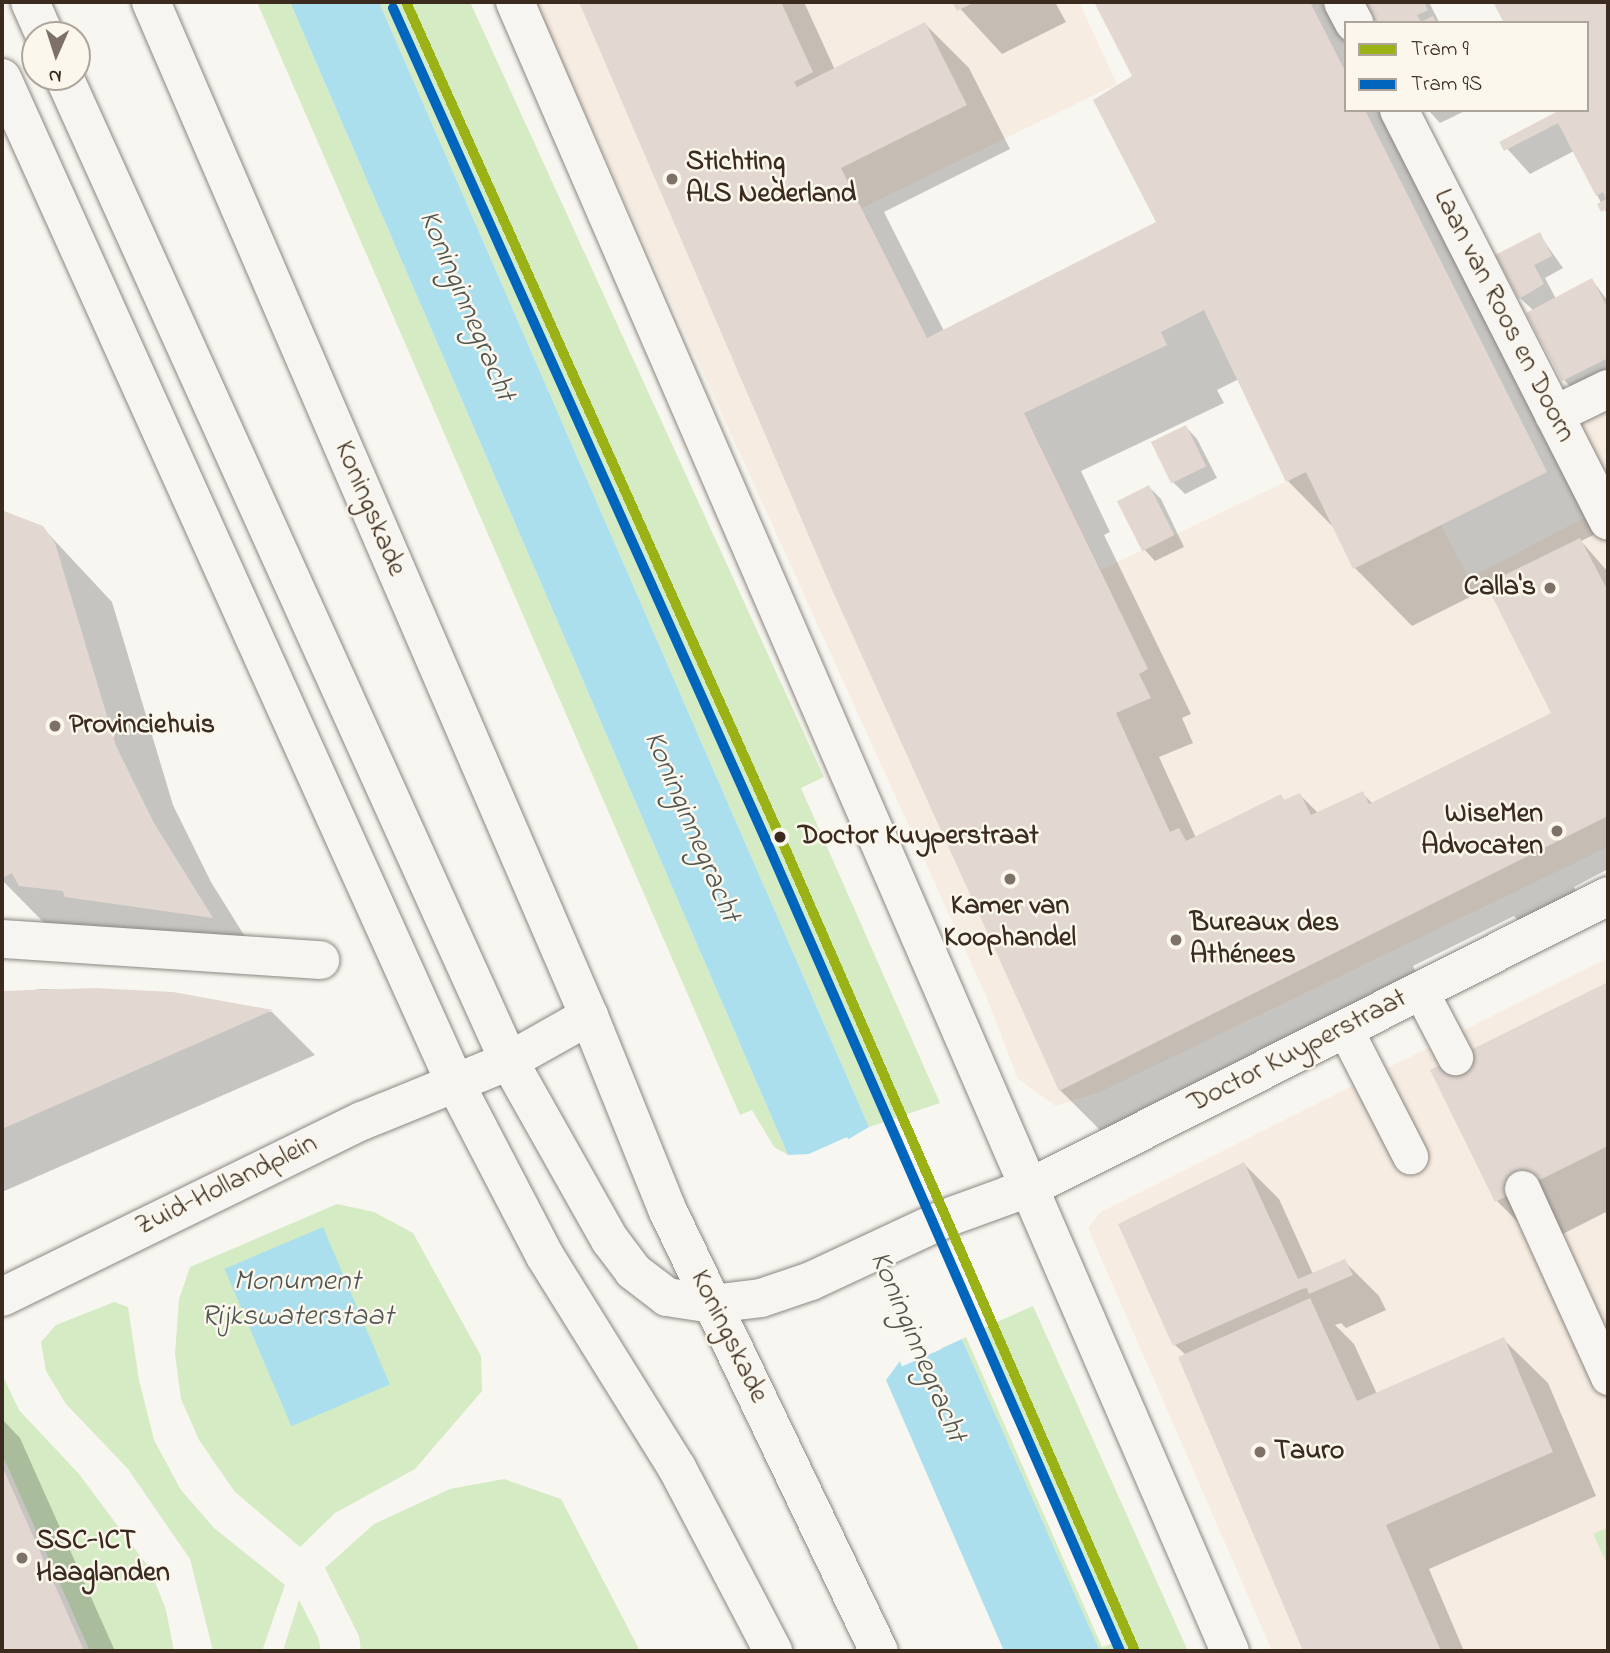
<!DOCTYPE html>
<meta charset="utf-8">
<style>
body{margin:0}
#map{position:relative;width:1610px;height:1653px;overflow:hidden;background:#f8f6f0;font-family:"Indie Flower",sans-serif}
div>[style]{position:absolute}
[style*='--x']{left:calc(var(--x)*1px);top:calc(var(--y)*1px);width:calc(var(--w)*1px);rotate:calc(var(--a)*1deg)}
.built>*{inset:0;background:#f7ece1}
.green>*{inset:0;background:#d4ebc4}
.water>*{inset:0;background:#acdfed;transform-origin:0 0}
.pier>*{inset:0;background:#f8f6f0;transform-origin:0 0}
.shadow>*{inset:0;background:#0003}
.building>*{inset:0;background:#e3d8d1;transform-origin:0 0}
.roads{filter:drop-shadow(0 0 2px #8b8781) drop-shadow(0 0 2px #8b8781)}
.service>*{height:35px;margin:-17.5px;padding:0 17.5px;transform-origin:17.5px;border-radius:17.5px;background:#f6f5f1}
.pedestrian>*{height:38px;margin:-19px;padding:0 19px;transform-origin:19px;border-radius:19px;background:#f6f5f1}
.minor>*{height:38px;margin:-19px;padding:0 19px;transform-origin:19px;border-radius:19px;background:#f6f5f1}
.tertiary>*{height:38px;margin:-19px;padding:0 19px;transform-origin:19px;border-radius:19px;background:#f6f5f1}
.primary>*{height:38px;margin:-19px;padding:0 19px;transform-origin:19px;border-radius:19px;background:#f6f5f1}
.tram-1>*{height:10px;margin:-5px;padding:0 5px;transform-origin:5px;border-radius:5px;background:#9bb217}
.tram-2>*{height:10px;margin:-5px;padding:0 5px;transform-origin:5px;border-radius:5px;background:#0065bd}
.dots>*{width:19px;height:19px;translate:-50% -50%;box-sizing:border-box;border:4px solid #fbf7ec;border-radius:50%}
span{translate:-50% -50%;white-space:nowrap;text-align:center;line-height:1.15;-webkit-text-stroke:5px #fbf7ec;paint-order:stroke}
.poi-label{font-size:28px;color:#3b2a1e;font-weight:700}
.left{translate:0 -50%;text-align:left}
.right{translate:-100% -50%;text-align:right}
.street-label{font-size:28px;color:#3b2a1e}
.stop-label{font-size:28px;color:#3b2a1e;font-weight:700}
.water-label{font-size:30px;color:#4f5552;font-style:italic}
.frame{position:absolute;inset:0;border:4px solid #3b2a1e;pointer-events:none}
.legend{position:absolute;left:1344px;top:21px;width:245px;height:91px;box-sizing:border-box;background:#fbf7ec;border:2px solid #aea59a;margin:0;padding:9px 12px;list-style:none;font-size:21px;color:#3b2a1e}
.legend li{display:flex;align-items:center;gap:14px;height:35px}
.legend b{width:35px;border:2px solid #aea59a}
.north{position:absolute;left:21px;top:21px;width:70px;height:70px;box-sizing:border-box;background:#fbf7ec;border:2px solid #aea59a;border-radius:50%;rotate:183deg;font-size:19px;font-weight:700;line-height:28px;text-align:center;color:#3b2a1e}
.north::after{content:'';display:block;margin:auto;width:24px;height:32px;background:#7d7168;clip-path:polygon(50% 0,100% 100%,50% 72%,0 100%)}
</style>
<div id="map">
<div class="built">
<div style="clip-path:polygon(535px 2px,1079px 2px,1117px 84px,862px 208px,927px 338px,976px 314px,1101px 570px,1306px 472px,1353px 569px,1441px 525px,1469px 578px,1601px 509px,1555px 415px,1608px 390px,1608px 847px,1100px 1092px,1056px 1106px,1018px 1079px,986px 996px)"></div>
<div style="clip-path:polygon(1608px 958px,1608px 1527px,1593px 1534px,1608px 1566px,1608px 1651px,1272px 1651px,1088px 1228px,1101px 1212px)"></div>
</div>
<div class="green">
<div style="clip-path:polygon(257px 2px,290px 2px,788px 1155px,774px 1147px,752px 1110px,740px 1115px)"></div>
<div style="clip-path:polygon(379px 2px,470px 2px,824px 777px,801px 788px,940px 1103px,869px 1127px)"></div>
<div style="clip-path:polygon(337px 1204px,374px 1212px,413px 1233px,481px 1356px,482px 1391px,415px 1469px,335px 1513px,300px 1547px,235px 1492px,199px 1440px,181px 1399px,175px 1354px,179px 1299px,190px 1267px)"></div>
<div style="clip-path:polygon(114px 1302px,128px 1307px,139px 1380px,154px 1440px,181px 1490px,214px 1528px,285px 1585px,262px 1651px,213px 1651px,190px 1559px,128px 1469px,66px 1404px,46px 1371px,41px 1342px,56px 1325px)"></div>
<div style="clip-path:polygon(1033px 1306px,1188px 1651px,1100px 1651px,962px 1339px,966px 1337px,1102px 1647px,1117px 1642px,981px 1329px)"></div>
<div style="clip-path:polygon(2px 1374px,19px 1410px,79px 1474px,150px 1569px,166px 1610px,174px 1651px,90px 1651px,2px 1454px)"></div>
<div style="clip-path:polygon(504px 1479px,561px 1499px,640px 1651px,361px 1651px,359px 1636px,325px 1568px,374px 1524px,450px 1489px)"></div>
<div style="clip-path:polygon(1608px 1527px,1608px 1566px,1593px 1534px)"></div>
<div style="clip-path:polygon(299px 1600px,318px 1637px,321px 1651px,283px 1651px)"></div>
</div>
<div class="water">
<div style="clip-path:polygon(290px 2px,379px 2px,869px 1127px,847px 1140px,937px 1346px,940px 1349px,962px 1339px,1100px 1651px,1004px 1651px,886px 1380px,900px 1361px,810px 1154px,788px 1155px)"></div>
<div style="left:323px;top:1227px;width:171px;height:107px;rotate:67deg"></div>
</div>
<div class="pier">
<div style="left:847px;top:1137px;width:232px;height:43px;rotate:66deg"></div>
</div>
<div class="shadow">
<div style="clip-path:polygon(evenodd,582px 2px,804px 2px,835px 70px,925px 24px,969px 68px,1010px 149px,884px 212px,944px 331px,1158px 223px,1134px 76px,1095px 2px,1337px 2px,1346px 23px,1346px 110px,1392px 110px,1604px 530px,1581px 541px,1608px 572px,1608px 869px,1574px 887px,1579px 898px,1524px 927px,1514px 916px,1413px 966px,1426px 994px,1118px 1148px,1060px 1090px,830px 582px,582px 2px,1239px 379px,1288px 481px,1336px 530px,1355px 568px,1412px 626px,1490px 587px,1553px 713px,1373px 804px,1362px 793px,1319px 814px,1300px 795px,1286px 802px,1281px 797px,1196px 838px,1159px 757px,1193px 743px,1182px 718px,1191px 714px,1104px 535px,1110px 532px,1081px 471px,1224px 403px,1217px 390px,1239px 379px)"></div>
<div style="clip-path:polygon(954px 2px,1055px 2px,1066px 22px,1002px 54px)"></div>
<div style="clip-path:polygon(1366px 2px,1429px 2px,1439px 22px,1377px 23px)"></div>
<div style="clip-path:polygon(1495px 2px,1608px 2px,1608px 216px,1574px 151px,1530px 174px,1502px 143px,1587px 110px,1587px 23px,1506px 23px)"></div>
<div style="clip-path:polygon(1428px 110px,1467px 110px,1440px 123px)"></div>
<div style="clip-path:polygon(1539px 234px,1563px 268px,1545px 278px,1556px 299px,1592px 280px,1608px 301px,1608px 376px,1576px 392px,1564px 380px,1528px 314px,1534px 311px,1520px 298px)"></div>
<div style="clip-path:polygon(1186px 427px,1197px 439px,1217px 478px,1185px 494px,1173px 482px)"></div>
<div style="clip-path:polygon(1149px 487px,1161px 499px,1184px 547px,1155px 561px,1144px 549px,1119px 501px)"></div>
<div style="clip-path:polygon(2px 513px,42px 527px,112px 602px,173px 805px,211px 882px,269px 975px,57px 936px,2px 880px)"></div>
<div style="clip-path:polygon(1608px 984px,1608px 1211px,1541px 1245px,1497px 1201px,1432px 1071px)"></div>
<div style="clip-path:polygon(42px 989px,173px 993px,272px 1012px,315px 1055px,2px 1192px,2px 993px)"></div>
<div style="clip-path:polygon(1244px 1164px,1279px 1199px,1313px 1274px,1344px 1261px,1379px 1296px,1386px 1310px,1346px 1328px,1341px 1323px,1335px 1325px,1354px 1344px,1377px 1394px,1503px 1339px,1548px 1383px,1596px 1496px,1429px 1569px,1464px 1651px,1307px 1651px,1181px 1358px,1186px 1355px,1175px 1345px)"></div>
<div style="clip-path:polygon(2px 1419px,20px 1438px,115px 1651px,2px 1651px)"></div>
</div>
<div class="building">
<div style="clip-path:polygon(579px 2px,781px 2px,813px 72px,794px 82px,797px 87px,925px 22px,967px 105px,841px 168px,927px 338px,1156px 222px,1093px 100px,1132px 76px,1094px 2px,1310px 2px,1346px 73px,1346px 110px,1365px 110px,1547px 472px,1353px 569px,1306px 472px,1286px 482px,1204px 310px,1161px 332px,1167px 345px,1024px 413px,1148px 669px,1139px 674px,1151px 698px,1116px 713px,1170px 832px,1179px 828px,1186px 841px,1281px 794px,1284px 800px,1300px 793px,1311px 815px,1363px 791px,1369px 804px,1551px 713px,1486px 584px,1580px 538px,1608px 591px,1608px 816px,1059px 1091px,829px 583px)"></div>
<div style="clip-path:polygon(952px 2px,975px 2px,957px 11px)"></div>
<div style="clip-path:polygon(1364px 2px,1424px 2px,1428px 10px,1417px 15px,1421px 22px,1433px 16px,1436px 23px,1375px 23px)"></div>
<div style="clip-path:polygon(1493px 2px,1608px 2px,1608px 208px,1601px 212px,1597px 204px,1606px 199px,1603px 192px,1596px 196px,1558px 123px,1504px 151px,1499px 142px,1560px 110px,1587px 110px,1587px 23px,1504px 23px)"></div>
<div style="clip-path:polygon(1540px 232px,1552px 256px,1534px 265px,1544px 284px,1519px 299px,1495px 255px)"></div>
<div style="clip-path:polygon(1592px 278px,1608px 309px,1608px 358px,1562px 381px,1526px 313px)"></div>
<div style="left:1186px;top:425px;width:46px;height:39px;rotate:64deg"></div>
<div style="left:1149px;top:485px;width:56px;height:36px;rotate:63deg"></div>
<div style="clip-path:polygon(4px 511px,43px 526px,55px 543px,116px 746px,154px 823px,213px 918px,65px 897px,63px 891px,19px 886px,12px 873px,2px 878px)"></div>
<div style="clip-path:polygon(1608px 982px,1608px 1146px,1495px 1202px,1430px 1070px)"></div>
<div style="clip-path:polygon(96px 988px,173px 992px,273px 1010px,2px 1129px,2px 991px)"></div>
<div style="clip-path:polygon(1244px 1162px,1298px 1279px,1345px 1259px,1353px 1275px,1309px 1294px,1307px 1288px,1302px 1289px,1173px 1346px,1118px 1224px)"></div>
<div style="clip-path:polygon(1310px 1298px,1357px 1401px,1504px 1337px,1553px 1452px,1386px 1525px,1441px 1651px,1303px 1651px,1178px 1357px)"></div>
<div style="clip-path:polygon(2px 1466px,84px 1651px,2px 1651px)"></div>
</div>
<div class="roads">
<div class="service">
<div style="--x:1420;--y:990;--w:76;--a:62.4"></div>
<div style="--x:1345;--y:1029;--w:143;--a:62.9"></div>
<div style="--x:1522;--y:1188;--w:208;--a:65.5"></div>
</div>
<div class="pedestrian">
<div style="--x:2;--y:939;--w:319;--a:3.8"></div>
</div>
<div class="minor">
<div style="--x:515;--y:2;--w:1797;--a:66.56"></div>
<div style="--x:1343;--y:2;--w:24;--a:62"></div>
<div style="--x:1399;--y:110;--w:461;--a:63"></div>
<div style="--x:1554;--y:415;--w:60;--a:-25.7"></div>
<div style="--x:2;--y:1297;--w:401;--a:-26.1"></div>
<div style="--x:362;--y:1121;--w:159;--a:-22.2"></div>
<div style="--x:509;--y:1061;--w:92;--a:-29.4"></div>
</div>
<div class="tertiary">
<div style="--x:712;--y:1304;--w:49;--a:-7"></div>
<div style="--x:761;--y:1298;--w:53;--a:-18.8"></div>
<div style="--x:811;--y:1281;--w:149;--a:-25"></div>
<div style="--x:946;--y:1218;--w:90;--a:-20"></div>
<div style="--x:1031;--y:1187;--w:646;--a:-26.76"></div>
</div>
<div class="primary">
<div style="--x:30;--y:2;--w:36;--a:66"></div>
<div style="--x:151;--y:2;--w:1105;--a:66.64"></div>
<div style="--x:589;--y:1016;--w:208;--a:68"></div>
<div style="--x:667;--y:1209;--w:490;--a:64.4"></div>
<div style="--x:64;--y:77;--w:1080;--a:65.67"></div>
<div style="--x:509;--y:1061;--w:206;--a:60.6"></div>
<div style="--x:610;--y:1240;--w:39;--a:53"></div>
<div style="--x:633;--y:1271;--w:43;--a:37.4"></div>
<div style="--x:667;--y:1297;--w:46;--a:8.8"></div>
<div style="--x:2;--y:78;--w:1105;--a:65.73"></div>
<div style="--x:456;--y:1085;--w:193;--a:62.5"></div>
<div style="--x:545;--y:1256;--w:250;--a:58.1"></div>
<div style="--x:677;--y:1468;--w:207;--a:62.3"></div>
</div>
</div>
<div class="tram-1">
<div style="--x:406;--y:2;--w:910;--a:65.86"></div>
<div style="--x:778;--y:832;--w:893;--a:66.45"></div>
</div>
<div class="tram-2">
<div style="--x:393;--y:8;--w:910;--a:65.86"></div>
<div style="--x:765;--y:838;--w:887;--a:66.41"></div>
</div>
<div class="dots">
<div style="left:672px;top:179px;background:#7d7168"></div>
<div style="left:1550px;top:588px;background:#7d7168"></div>
<div style="left:55px;top:726px;background:#7d7168"></div>
<div style="left:1557px;top:831px;background:#7d7168"></div>
<div style="left:780px;top:837px;background:#3b2a1e"></div>
<div style="left:1010px;top:879px;background:#7d7168"></div>
<div style="left:1176px;top:940px;background:#7d7168"></div>
<div style="left:1260px;top:1452px;background:#7d7168"></div>
<div style="left:22px;top:1558px;background:#7d7168"></div>
</div>
<div class="poi-label">
<span class="left" style="left:686px;top:179px">Stichting<br>ALS Nederland</span>
<span class="right" style="left:1536px;top:588px">Calla's</span>
<span class="left" style="left:69px;top:726px">Provinciehuis</span>
<span class="right" style="left:1543px;top:831px">WiseMen<br>Advocaten</span>
<span style="left:1010px;top:923px">Kamer van<br>Koophandel</span>
<span class="left" style="left:1190px;top:940px">Bureaux des<br>Athénees</span>
<span class="left" style="left:1274px;top:1452px">Tauro</span>
<span class="left" style="left:36px;top:1558px">SSC-ICT<br>Haaglanden</span>
</div>
<div class="street-label">
<span style="left:1503px;top:316px;rotate:63deg">Laan van Roos en Doorn</span>
<span style="left:369px;top:509px;rotate:67deg">Koningskade</span>
<span style="left:1298px;top:1052px;rotate:-27deg">Doctor Kuyperstraat</span>
<span style="left:227px;top:1186px;rotate:-26deg">Zuid-Hollandplein</span>
<span style="left:728px;top:1337px;rotate:64deg">Koningskade</span>
</div>
<div class="stop-label">
<span class="left" style="left:798px;top:837px">Doctor Kuyperstraat</span>
</div>
<div class="water-label">
<span style="left:466px;top:306px;rotate:67deg">Koninginnegracht</span>
<span style="left:691px;top:827px;rotate:67deg">Koninginnegracht</span>
<span style="left:297px;top:1299px">Monument<br>Rijkswaterstaat</span>
<span style="left:917px;top:1347px;rotate:67deg">Koninginnegracht</span>
</div>
<div class="frame"></div>
<ul class="legend">
<li><b style="height:9px;background:#9bb217"></b>Tram 9</li>
<li><b style="height:9px;background:#0065bd"></b>Tram 9S</li>
</ul>
<div class="north">N</div>
</div>
